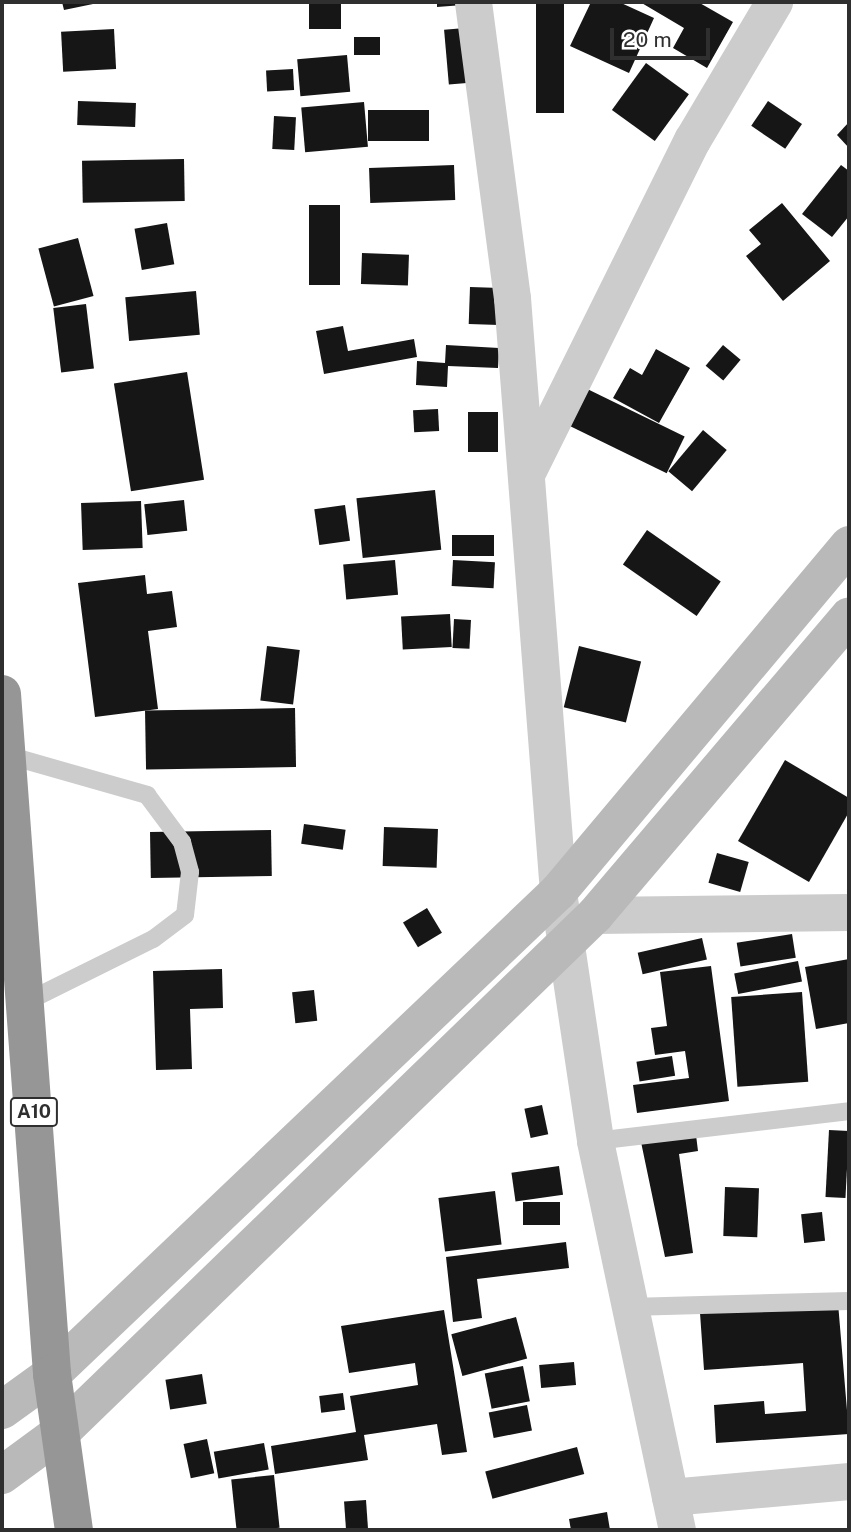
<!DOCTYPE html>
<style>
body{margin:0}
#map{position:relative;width:851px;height:1532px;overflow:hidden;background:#fff;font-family:"Public Sans",sans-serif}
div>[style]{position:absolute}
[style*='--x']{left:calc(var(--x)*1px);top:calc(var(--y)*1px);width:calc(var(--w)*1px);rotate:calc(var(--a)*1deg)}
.building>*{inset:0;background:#161616;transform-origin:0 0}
.lane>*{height:18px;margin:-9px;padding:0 9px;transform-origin:9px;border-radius:9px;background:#ccc}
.street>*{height:37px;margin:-18.5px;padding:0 18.5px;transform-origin:18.5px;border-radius:18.5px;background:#ccc}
.secondary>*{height:38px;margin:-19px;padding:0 19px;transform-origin:19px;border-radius:19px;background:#b9b9b9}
.highway>*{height:38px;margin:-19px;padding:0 19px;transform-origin:19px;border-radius:19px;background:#969696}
span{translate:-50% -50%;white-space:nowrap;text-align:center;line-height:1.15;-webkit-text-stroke:7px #fff;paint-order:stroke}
.shield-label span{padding:2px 5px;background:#fff;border:2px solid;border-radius:5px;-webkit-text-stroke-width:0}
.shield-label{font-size:19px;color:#2f2f2f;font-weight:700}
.frame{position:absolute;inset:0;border:4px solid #2f2f2f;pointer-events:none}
.scale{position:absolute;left:610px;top:28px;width:100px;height:32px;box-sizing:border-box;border:4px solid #2f2f2f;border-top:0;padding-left:9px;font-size:21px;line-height:24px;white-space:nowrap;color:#2f2f2f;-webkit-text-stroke:5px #fff;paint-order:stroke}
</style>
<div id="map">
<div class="building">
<div style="clip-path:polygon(62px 2px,93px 2px,93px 4px,64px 10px)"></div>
<div style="left:309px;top:2px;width:32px;height:27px"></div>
<div style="clip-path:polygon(437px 2px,463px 2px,463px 5px,437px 7px)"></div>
<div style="left:536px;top:2px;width:28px;height:111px"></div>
<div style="clip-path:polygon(591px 2px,619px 2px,654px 18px,629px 73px,570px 46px)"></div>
<div style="clip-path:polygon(640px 2px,698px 2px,733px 22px,707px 68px,673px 48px,684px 28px)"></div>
<div style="left:465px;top:28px;width:55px;height:21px;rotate:85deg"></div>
<div style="left:114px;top:29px;width:40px;height:53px;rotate:87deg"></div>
<div style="left:354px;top:37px;width:26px;height:18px"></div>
<div style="left:347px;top:55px;width:37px;height:50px;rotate:85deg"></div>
<div style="left:646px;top:63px;width:53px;height:58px;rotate:36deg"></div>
<div style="left:293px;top:69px;width:21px;height:27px;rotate:87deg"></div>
<div style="left:78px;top:101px;width:58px;height:24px;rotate:2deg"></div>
<div style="left:768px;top:101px;width:41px;height:30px;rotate:34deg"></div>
<div style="left:364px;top:102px;width:45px;height:63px;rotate:85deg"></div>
<div style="left:429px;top:110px;width:31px;height:61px;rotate:90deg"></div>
<div style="left:274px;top:116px;width:22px;height:33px;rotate:3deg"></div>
<div style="clip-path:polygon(849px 122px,849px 148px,837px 135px)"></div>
<div style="left:184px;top:159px;width:42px;height:102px;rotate:89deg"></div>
<div style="left:454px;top:165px;width:35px;height:85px;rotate:88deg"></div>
<div style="clip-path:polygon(841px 165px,849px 171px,849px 216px,832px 237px,802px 214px)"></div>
<div style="clip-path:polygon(782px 203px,830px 261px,783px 301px,746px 256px,761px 244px,749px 230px)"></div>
<div style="left:309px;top:205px;width:31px;height:80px"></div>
<div style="left:167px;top:223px;width:42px;height:33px;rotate:80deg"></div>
<div style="left:78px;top:238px;width:60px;height:41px;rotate:75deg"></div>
<div style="left:362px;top:253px;width:47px;height:31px;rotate:2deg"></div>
<div style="left:470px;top:287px;width:38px;height:37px;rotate:2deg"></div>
<div style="left:196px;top:291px;width:44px;height:71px;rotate:85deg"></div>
<div style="left:86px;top:304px;width:65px;height:33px;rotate:83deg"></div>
<div style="clip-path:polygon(343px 326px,348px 351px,414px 339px,417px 357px,324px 374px,316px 331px)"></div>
<div style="clip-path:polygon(446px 345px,499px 348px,498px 368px,448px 366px,447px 387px,416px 385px,417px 361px,445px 363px)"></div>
<div style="left:723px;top:345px;width:23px;height:27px;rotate:40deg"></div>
<div style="clip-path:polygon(656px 349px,690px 368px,659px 423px,613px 398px,630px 368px,642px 375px)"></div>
<div style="left:187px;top:372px;width:109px;height:74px;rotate:81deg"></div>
<div style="left:575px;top:383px;width:122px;height:41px;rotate:26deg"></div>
<div style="left:438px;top:409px;width:22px;height:25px;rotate:87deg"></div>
<div style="left:468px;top:412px;width:30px;height:40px"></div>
<div style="left:703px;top:430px;width:31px;height:54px;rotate:40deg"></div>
<div style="left:435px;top:490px;width:60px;height:79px;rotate:84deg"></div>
<div style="left:184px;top:500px;width:31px;height:40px;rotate:84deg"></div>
<div style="left:141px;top:501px;width:47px;height:60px;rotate:88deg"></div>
<div style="left:345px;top:505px;width:36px;height:31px;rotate:82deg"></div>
<div style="left:647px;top:530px;width:90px;height:42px;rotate:35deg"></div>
<div style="left:494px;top:535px;width:21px;height:42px;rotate:90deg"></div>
<div style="left:395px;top:560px;width:35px;height:52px;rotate:85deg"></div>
<div style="left:453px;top:560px;width:42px;height:26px;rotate:3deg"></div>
<div style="clip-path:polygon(145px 575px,147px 594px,172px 591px,177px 627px,148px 631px,158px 709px,95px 717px,78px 583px)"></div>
<div style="left:450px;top:614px;width:33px;height:49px;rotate:87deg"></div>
<div style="left:454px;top:619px;width:17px;height:29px;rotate:3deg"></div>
<div style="left:267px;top:646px;width:33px;height:55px;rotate:7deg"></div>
<div style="left:579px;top:646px;width:64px;height:63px;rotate:14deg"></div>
<div style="left:295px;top:708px;width:59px;height:150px;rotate:89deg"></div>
<div style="clip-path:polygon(785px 760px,849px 798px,849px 812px,809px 882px,738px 841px)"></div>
<div style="left:304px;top:824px;width:42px;height:20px;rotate:8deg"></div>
<div style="left:384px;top:827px;width:54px;height:39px;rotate:2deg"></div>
<div style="left:271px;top:830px;width:46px;height:121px;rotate:89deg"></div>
<div style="left:717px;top:853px;width:33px;height:31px;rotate:16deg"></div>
<div style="left:427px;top:908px;width:29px;height:28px;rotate:59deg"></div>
<div style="left:792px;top:934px;width:24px;height:56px;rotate:81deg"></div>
<div style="left:702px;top:938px;width:22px;height:66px;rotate:77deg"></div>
<div style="clip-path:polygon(849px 959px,849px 1023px,816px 1029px,805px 967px)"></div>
<div style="left:798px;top:961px;width:21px;height:65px;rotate:79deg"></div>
<div style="clip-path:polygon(711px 966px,729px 1101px,637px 1113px,633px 1085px,689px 1078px,685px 1051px,655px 1055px,651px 1028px,667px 1026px,660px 972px)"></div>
<div style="clip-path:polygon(222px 969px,223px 1008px,190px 1009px,192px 1069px,156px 1070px,153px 971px)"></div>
<div style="left:314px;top:990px;width:31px;height:22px;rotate:84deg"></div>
<div style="left:802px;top:992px;width:90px;height:71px;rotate:86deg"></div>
<div style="left:672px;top:1056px;width:20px;height:36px;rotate:81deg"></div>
<div style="left:542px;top:1105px;width:30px;height:18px;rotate:78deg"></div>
<div style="left:829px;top:1130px;width:20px;height:67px;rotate:3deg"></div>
<div style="clip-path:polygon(696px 1135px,698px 1151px,679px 1154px,693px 1253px,665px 1257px,641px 1142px)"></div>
<div style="left:559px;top:1166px;width:29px;height:48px;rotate:82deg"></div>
<div style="left:725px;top:1187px;width:34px;height:49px;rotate:2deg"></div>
<div style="left:495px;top:1191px;width:54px;height:57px;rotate:83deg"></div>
<div style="left:523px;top:1202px;width:37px;height:23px"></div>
<div style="left:822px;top:1212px;width:29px;height:21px;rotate:84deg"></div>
<div style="clip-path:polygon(566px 1242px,569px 1268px,477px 1279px,482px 1318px,453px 1322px,446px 1257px)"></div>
<div style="clip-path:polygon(838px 1303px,849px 1434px,716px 1443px,714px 1405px,764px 1401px,765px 1414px,806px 1411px,803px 1363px,704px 1370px,700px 1313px)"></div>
<div style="clip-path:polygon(444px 1310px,467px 1452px,442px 1455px,437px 1424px,364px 1435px,368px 1460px,275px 1474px,271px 1446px,356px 1432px,350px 1396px,418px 1385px,415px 1363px,349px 1373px,341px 1326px)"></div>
<div style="left:516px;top:1317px;width:43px;height:67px;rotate:75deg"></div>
<div style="left:574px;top:1362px;width:23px;height:35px;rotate:85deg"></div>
<div style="left:523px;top:1366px;width:36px;height:39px;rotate:79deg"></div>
<div style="left:202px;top:1374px;width:30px;height:37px;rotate:81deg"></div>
<div style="left:343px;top:1393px;width:17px;height:24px;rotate:83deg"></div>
<div style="left:527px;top:1405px;width:26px;height:39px;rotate:79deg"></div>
<div style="left:207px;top:1439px;width:35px;height:24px;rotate:78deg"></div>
<div style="left:264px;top:1443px;width:27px;height:51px;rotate:80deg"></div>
<div style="left:577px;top:1447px;width:28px;height:95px;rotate:75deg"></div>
<div style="left:274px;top:1475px;width:53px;height:43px;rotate:84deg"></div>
<div style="left:366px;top:1500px;width:30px;height:22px;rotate:86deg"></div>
<div style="clip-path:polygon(607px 1512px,610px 1530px,571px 1530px,569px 1519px)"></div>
</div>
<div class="lane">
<div style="--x:7;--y:755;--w:146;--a:15.9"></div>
<div style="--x:147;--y:795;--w:59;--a:53.3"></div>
<div style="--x:182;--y:842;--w:31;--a:75"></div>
<div style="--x:190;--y:872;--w:43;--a:96.6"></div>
<div style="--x:185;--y:915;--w:40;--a:143"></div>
<div style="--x:153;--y:939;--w:142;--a:153.6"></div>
<div style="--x:595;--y:1141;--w:256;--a:-6.7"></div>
<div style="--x:630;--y:1307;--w:219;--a:-1.6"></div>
</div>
<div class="street">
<div style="--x:473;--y:2;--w:299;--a:82.5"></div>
<div style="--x:512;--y:298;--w:596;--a:85.57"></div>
<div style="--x:558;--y:892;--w:252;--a:81.5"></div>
<div style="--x:595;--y:1141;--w:398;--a:78.1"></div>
<div style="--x:528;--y:470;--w:369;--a:-63.6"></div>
<div style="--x:692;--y:140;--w:161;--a:-59.3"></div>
<div style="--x:595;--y:915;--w:254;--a:-0.7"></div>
<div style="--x:670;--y:1497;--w:180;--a:-5.1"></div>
</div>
<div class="secondary">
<div style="--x:2;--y:1410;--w:62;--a:-35.8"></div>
<div style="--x:52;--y:1374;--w:699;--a:-43.61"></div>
<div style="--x:558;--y:892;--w:453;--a:-50"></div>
<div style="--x:2;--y:1475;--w:74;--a:-36.3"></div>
<div style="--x:62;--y:1431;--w:742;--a:-44.07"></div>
<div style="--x:595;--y:915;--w:392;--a:-49.6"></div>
</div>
<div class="highway">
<div style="--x:2;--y:694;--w:682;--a:85.79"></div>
<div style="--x:52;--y:1374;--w:158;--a:82"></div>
</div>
<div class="shield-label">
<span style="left:34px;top:1112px">A10</span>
</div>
<div class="frame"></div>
<div class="scale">20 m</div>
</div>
